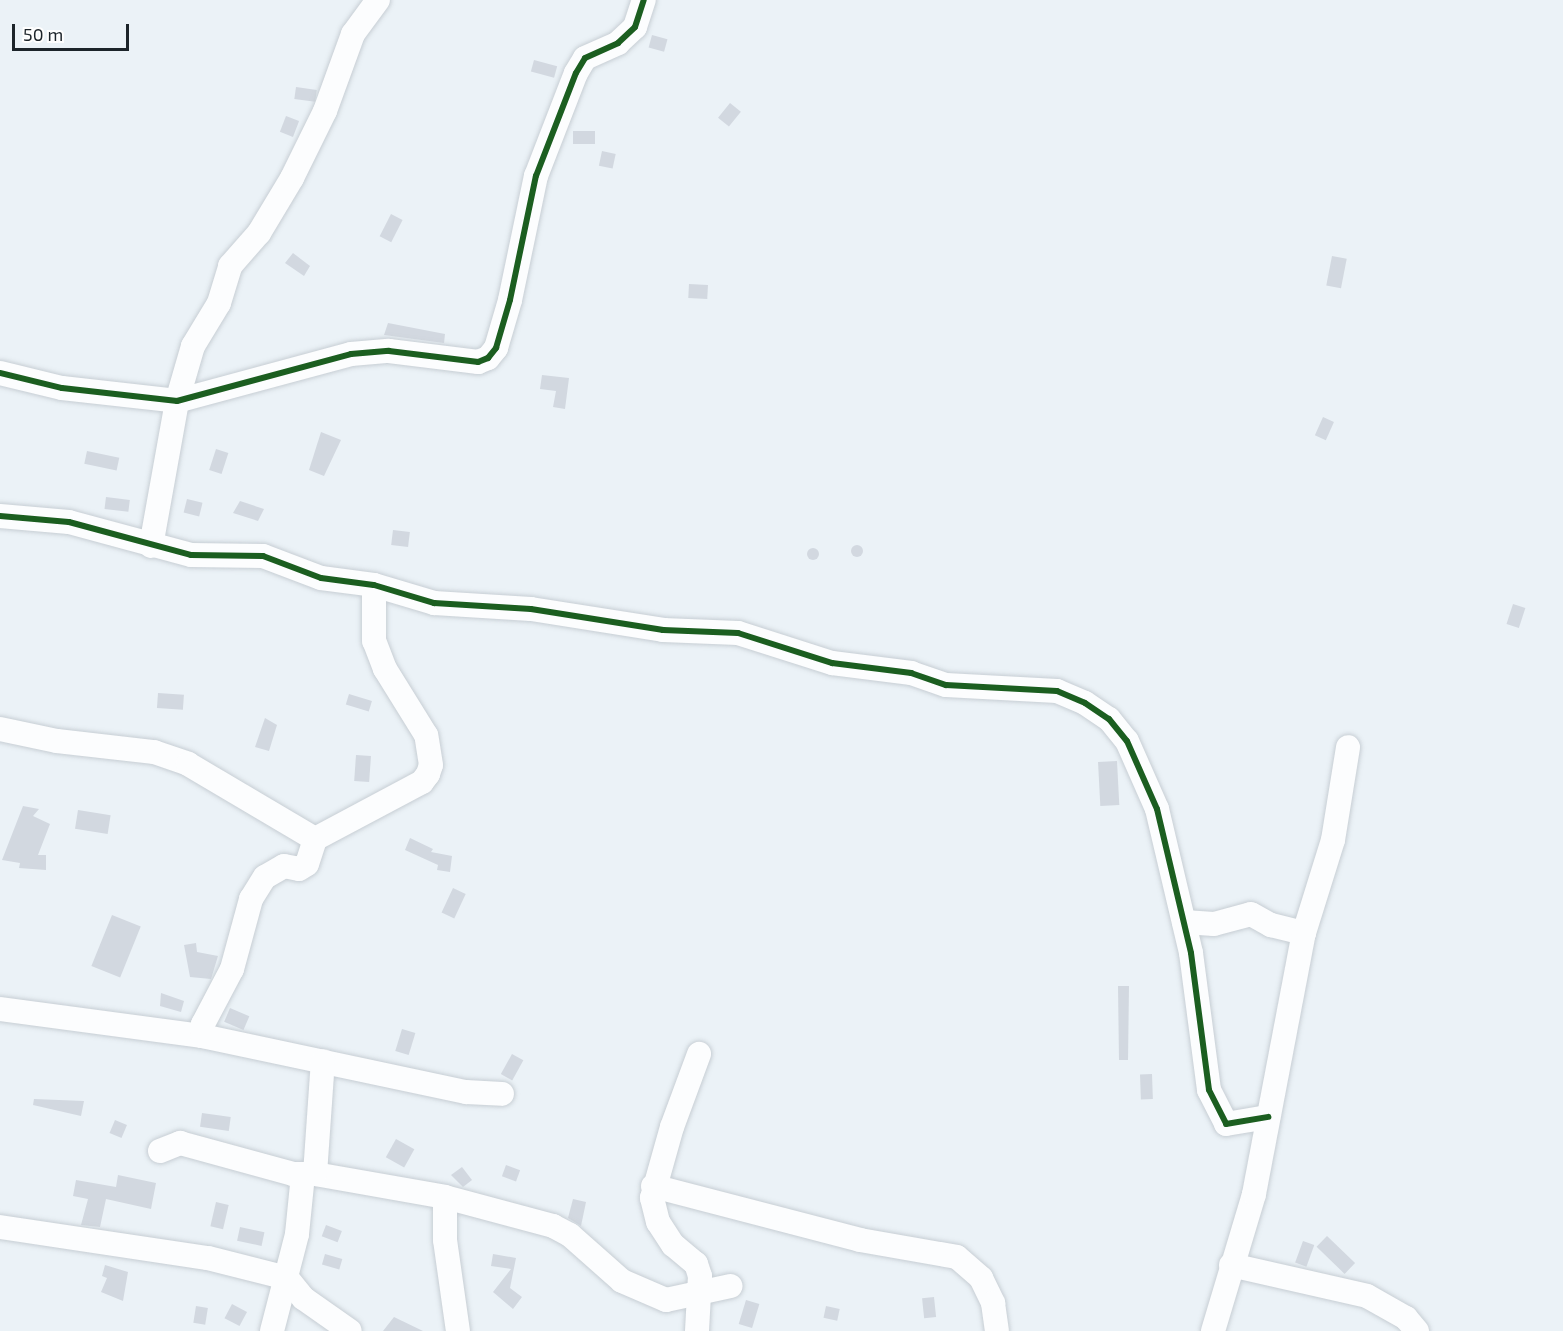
<!DOCTYPE html>
<style>
body{margin:0}
#map{position:relative;width:1563px;height:1331px;overflow:hidden;background:#ebf2f7;font-family:"Exo 2",sans-serif}
div>[style]{position:absolute}
[style*='--x']{left:calc(var(--x)*1px);top:calc(var(--y)*1px);width:calc(var(--w)*1px);rotate:calc(var(--a)*1deg)}
.building>*{inset:0;background:#d2d8e0;transform-origin:0 0}
.round{border-radius:50%}
.roads{filter:drop-shadow(0 0 2px #c7ced4) drop-shadow(0 0 2px #c7ced4)}
.minor>*{height:24px;margin:-12px;padding:0 12px;transform-origin:12px;border-radius:12px;background:#fcfdfe}
.cycleway>*{height:6px;margin:-3px;padding:0 3px;transform-origin:3px;border-radius:3px;background:#1b5e20}
span{translate:-50% -50%;white-space:nowrap;text-align:center;line-height:1.15;-webkit-text-stroke:6px #fefefe;paint-order:stroke}
.scale{position:absolute;left:12px;top:24px;width:117px;height:27px;box-sizing:border-box;border:3px solid #1c242a;border-top:0;padding-left:8px;font-size:18px;line-height:21px;white-space:nowrap;color:#1c242a;-webkit-text-stroke:4px #fefefe;paint-order:stroke}
</style>
<div id="map">
<div class="building">
<div style="left:652px;top:35px;width:16px;height:13px;rotate:15deg"></div>
<div style="left:534px;top:60px;width:24px;height:12px;rotate:15deg"></div>
<div style="left:296px;top:87px;width:21px;height:12px;rotate:8deg"></div>
<div style="left:730px;top:103px;width:14px;height:19px;rotate:39deg"></div>
<div style="left:286px;top:116px;width:14px;height:17px;rotate:21deg"></div>
<div style="left:573px;top:131px;width:22px;height:13px"></div>
<div style="left:602px;top:151px;width:14px;height:15px;rotate:12deg"></div>
<div style="left:391px;top:214px;width:13px;height:25px;rotate:27deg"></div>
<div style="clip-path:polygon(293px 253px,310px 266px,304px 276px,285px 263px)"></div>
<div style="left:1332px;top:256px;width:15px;height:30px;rotate:11deg"></div>
<div style="left:689px;top:284px;width:19px;height:14px;rotate:3deg"></div>
<div style="clip-path:polygon(388px 323px,445px 334px,444px 343px,384px 335px)"></div>
<div style="clip-path:polygon(542px 375px,569px 378px,565px 409px,553px 407px,556px 391px,540px 389px)"></div>
<div style="left:1323px;top:417px;width:12px;height:20px;rotate:24deg"></div>
<div style="clip-path:polygon(321px 432px,341px 440px,324px 476px,309px 470px)"></div>
<div style="left:216px;top:449px;width:13px;height:22px;rotate:18deg"></div>
<div style="left:87px;top:451px;width:33px;height:13px;rotate:12deg"></div>
<div style="left:106px;top:497px;width:24px;height:12px;rotate:7deg"></div>
<div style="left:187px;top:499px;width:16px;height:14px;rotate:14deg"></div>
<div style="clip-path:polygon(240px 501px,264px 509px,258px 521px,233px 513px)"></div>
<div style="left:393px;top:530px;width:17px;height:15px;rotate:7deg"></div>
<div class="round" style="left:851px;top:545px;width:12px;height:12px"></div>
<div class="round" style="left:807px;top:548px;width:12px;height:12px"></div>
<div style="left:1513px;top:604px;width:13px;height:21px;rotate:18deg"></div>
<div style="left:158px;top:693px;width:26px;height:15px;rotate:4deg"></div>
<div style="left:349px;top:694px;width:24px;height:11px;rotate:17deg"></div>
<div style="clip-path:polygon(265px 718px,277px 725px,269px 751px,255px 747px)"></div>
<div style="left:356px;top:755px;width:15px;height:26px;rotate:4deg"></div>
<div style="left:1117px;top:761px;width:44px;height:19px;rotate:87deg"></div>
<div style="clip-path:polygon(23px 806px,39px 809px,33px 816px,50px 824px,38px 855px,46px 855px,46px 870px,19px 868px,20px 863px,2px 860px)"></div>
<div style="left:78px;top:810px;width:33px;height:19px;rotate:9deg"></div>
<div style="clip-path:polygon(410px 838px,433px 849px,431px 852px,452px 856px,450px 872px,437px 870px,438px 865px,405px 850px)"></div>
<div style="left:453px;top:888px;width:14px;height:27px;rotate:25deg"></div>
<div style="left:112px;top:915px;width:31px;height:55px;rotate:22deg"></div>
<div style="clip-path:polygon(196px 943px,197px 952px,218px 956px,211px 979px,190px 977px,184px 945px)"></div>
<div style="clip-path:polygon(1118px 986px,1129px 986px,1128px 1060px,1119px 1060px)"></div>
<div style="clip-path:polygon(161px 993px,184px 1001px,181px 1012px,160px 1006px)"></div>
<div style="left:230px;top:1008px;width:21px;height:15px;rotate:23deg"></div>
<div style="left:402px;top:1029px;width:14px;height:23px;rotate:17deg"></div>
<div style="left:512px;top:1054px;width:13px;height:23px;rotate:29deg"></div>
<div style="left:1152px;top:1074px;width:25px;height:12px;rotate:88deg"></div>
<div style="clip-path:polygon(34px 1099px,84px 1101px,81px 1116px,33px 1105px)"></div>
<div style="left:202px;top:1113px;width:29px;height:14px;rotate:8deg"></div>
<div style="left:115px;top:1120px;width:13px;height:14px;rotate:23deg"></div>
<div style="left:396px;top:1139px;width:21px;height:21px;rotate:29deg"></div>
<div style="left:506px;top:1165px;width:15px;height:12px;rotate:20deg"></div>
<div style="clip-path:polygon(462px 1167px,472px 1180px,463px 1187px,451px 1175px)"></div>
<div style="clip-path:polygon(118px 1175px,156px 1183px,151px 1209px,106px 1199px,100px 1227px,81px 1225px,88px 1199px,73px 1196px,76px 1180px,116px 1187px)"></div>
<div style="clip-path:polygon(573px 1199px,586px 1202px,581px 1226px,568px 1218px)"></div>
<div style="left:216px;top:1202px;width:13px;height:25px;rotate:13deg"></div>
<div style="left:326px;top:1225px;width:17px;height:12px;rotate:21deg"></div>
<div style="left:240px;top:1227px;width:25px;height:14px;rotate:12deg"></div>
<div style="left:1327px;top:1236px;width:39px;height:15px;rotate:44deg"></div>
<div style="left:1303px;top:1241px;width:12px;height:23px;rotate:20deg"></div>
<div style="left:325px;top:1254px;width:18px;height:11px;rotate:16deg"></div>
<div style="clip-path:polygon(493px 1254px,516px 1258px,510px 1288px,522px 1297px,513px 1309px,493px 1292px,511px 1269px,491px 1266px)"></div>
<div style="clip-path:polygon(105px 1265px,128px 1272px,123px 1301px,101px 1292px,107px 1278px,102px 1276px)"></div>
<div style="left:934px;top:1297px;width:20px;height:12px;rotate:84deg"></div>
<div style="left:746px;top:1300px;width:14px;height:25px;rotate:17deg"></div>
<div style="left:232px;top:1304px;width:17px;height:16px;rotate:28deg"></div>
<div style="left:196px;top:1306px;width:12px;height:17px;rotate:9deg"></div>
<div style="left:826px;top:1306px;width:14px;height:12px;rotate:12deg"></div>
<div style="clip-path:polygon(394px 1317px,423px 1331px,383px 1331px)"></div>
</div>
<div class="roads">
<div class="minor">
<div style="--x:0;--y:373;--w:64;--a:13.6"></div>
<div style="--x:62;--y:388;--w:116;--a:6.4"></div>
<div style="--x:177;--y:401;--w:180;--a:-15.1"></div>
<div style="--x:351;--y:354;--w:38;--a:-5"></div>
<div style="--x:389;--y:351;--w:90;--a:7"></div>
<div style="--x:478;--y:362;--w:11;--a:-22"></div>
<div style="--x:488;--y:358;--w:13;--a:-51"></div>
<div style="--x:496;--y:348;--w:50;--a:-73.7"></div>
<div style="--x:510;--y:300;--w:127;--a:-78.2"></div>
<div style="--x:536;--y:176;--w:110;--a:-68.8"></div>
<div style="--x:576;--y:73;--w:17;--a:-59"></div>
<div style="--x:585;--y:58;--w:36;--a:-24"></div>
<div style="--x:618;--y:43;--w:23;--a:-43"></div>
<div style="--x:635;--y:27;--w:28;--a:-72"></div>
<div style="--x:0;--y:516;--w:69;--a:5"></div>
<div style="--x:69;--y:522;--w:126;--a:15.1"></div>
<div style="--x:191;--y:555;--w:72;--a:0.8"></div>
<div style="--x:263;--y:556;--w:62;--a:20.8"></div>
<div style="--x:321;--y:578;--w:53;--a:7.5"></div>
<div style="--x:374;--y:585;--w:63;--a:16.7"></div>
<div style="--x:434;--y:603;--w:97;--a:3.5"></div>
<div style="--x:531;--y:609;--w:134;--a:9"></div>
<div style="--x:663;--y:630;--w:75;--a:2.3"></div>
<div style="--x:738;--y:633;--w:99;--a:17.7"></div>
<div style="--x:832;--y:663;--w:80;--a:7.2"></div>
<div style="--x:911;--y:673;--w:37;--a:19"></div>
<div style="--x:946;--y:685;--w:111;--a:3.1"></div>
<div style="--x:1057;--y:691;--w:30;--a:23"></div>
<div style="--x:1085;--y:703;--w:29;--a:34"></div>
<div style="--x:1109;--y:719;--w:28;--a:51"></div>
<div style="--x:1127;--y:741;--w:74;--a:66.2"></div>
<div style="--x:1157;--y:809;--w:148;--a:76.7"></div>
<div style="--x:1191;--y:953;--w:138;--a:82.5"></div>
<div style="--x:1209;--y:1090;--w:38;--a:63"></div>
<div style="--x:1226;--y:1124;--w:43;--a:-9.5"></div>
<div style="--x:151;--y:546;--w:147;--a:-79.8"></div>
<div style="--x:177;--y:401;--w:57;--a:-73.8"></div>
<div style="--x:193;--y:346;--w:50;--a:-58.8"></div>
<div style="--x:219;--y:303;--w:39;--a:-73"></div>
<div style="--x:230;--y:266;--w:44;--a:-48.7"></div>
<div style="--x:259;--y:233;--w:64;--a:-59"></div>
<div style="--x:292;--y:178;--w:75;--a:-63.8"></div>
<div style="--x:325;--y:111;--w:82;--a:-70"></div>
<div style="--x:353;--y:34;--w:42;--a:-53.7"></div>
<div style="--x:0;--y:729;--w:58;--a:11.9"></div>
<div style="--x:57;--y:741;--w:98;--a:6.5"></div>
<div style="--x:154;--y:752;--w:36;--a:19"></div>
<div style="--x:188;--y:764;--w:147;--a:30.6"></div>
<div style="--x:1184;--y:922;--w:30;--a:4"></div>
<div style="--x:1214;--y:924;--w:38;--a:-15"></div>
<div style="--x:1251;--y:914;--w:23;--a:29"></div>
<div style="--x:1271;--y:925;--w:34;--a:14"></div>
<div style="--x:0;--y:1009;--w:204;--a:7.6"></div>
<div style="--x:202;--y:1036;--w:270;--a:12"></div>
<div style="--x:466;--y:1092;--w:36;--a:3"></div>
<div style="--x:202;--y:1036;--w:12;--a:-85"></div>
<div style="--x:203;--y:1024;--w:62;--a:-62.2"></div>
<div style="--x:232;--y:969;--w:73;--a:-74.8"></div>
<div style="--x:251;--y:899;--w:26;--a:-58"></div>
<div style="--x:265;--y:877;--w:22;--a:-30"></div>
<div style="--x:284;--y:866;--w:15;--a:11"></div>
<div style="--x:299;--y:869;--w:9;--a:-32"></div>
<div style="--x:307;--y:864;--w:26;--a:-72"></div>
<div style="--x:315;--y:839;--w:121;--a:-28"></div>
<div style="--x:422;--y:782;--w:10;--a:-53"></div>
<div style="--x:428;--y:774;--w:9;--a:-72"></div>
<div style="--x:431;--y:765;--w:30;--a:-99"></div>
<div style="--x:426;--y:735;--w:78;--a:-121.8"></div>
<div style="--x:385;--y:669;--w:30;--a:-111"></div>
<div style="--x:374;--y:641;--w:56;--a:-90"></div>
<div style="--x:160;--y:1151;--w:22;--a:-22"></div>
<div style="--x:180;--y:1143;--w:117;--a:15.3"></div>
<div style="--x:293;--y:1174;--w:22;--a:0"></div>
<div style="--x:315;--y:1174;--w:132;--a:10"></div>
<div style="--x:445;--y:1197;--w:112;--a:15"></div>
<div style="--x:553;--y:1226;--w:19;--a:28"></div>
<div style="--x:570;--y:1235;--w:69;--a:41.5"></div>
<div style="--x:622;--y:1281;--w:48;--a:23.4"></div>
<div style="--x:666;--y:1300;--w:66;--a:-12.2"></div>
<div style="--x:315;--y:1174;--w:113;--a:-86"></div>
<div style="--x:653;--y:1186;--w:214;--a:14.6"></div>
<div style="--x:860;--y:1240;--w:98;--a:9.9"></div>
<div style="--x:957;--y:1257;--w:32;--a:41"></div>
<div style="--x:981;--y:1278;--w:28;--a:64"></div>
<div style="--x:993;--y:1303;--w:28;--a:82"></div>
<div style="--x:445;--y:1197;--w:43;--a:90"></div>
<div style="--x:445;--y:1240;--w:92;--a:81.9"></div>
<div style="--x:0;--y:1227;--w:210;--a:8.5"></div>
<div style="--x:208;--y:1258;--w:81;--a:14.2"></div>
<div style="--x:287;--y:1278;--w:26;--a:51"></div>
<div style="--x:303;--y:1298;--w:57;--a:35.1"></div>
<div style="--x:1231;--y:1265;--w:139;--a:12.8"></div>
<div style="--x:1367;--y:1296;--w:45;--a:29.4"></div>
<div style="--x:1406;--y:1318;--w:17;--a:50"></div>
<div style="--x:272;--y:1331;--w:100;--a:-75.5"></div>
<div style="--x:297;--y:1234;--w:59;--a:-84.2"></div>
<div style="--x:697;--y:1331;--w:55;--a:-86.9"></div>
<div style="--x:700;--y:1276;--w:13;--a:-108"></div>
<div style="--x:696;--y:1264;--w:30;--a:-140"></div>
<div style="--x:673;--y:1245;--w:27;--a:-123"></div>
<div style="--x:658;--y:1222;--w:25;--a:-104"></div>
<div style="--x:652;--y:1198;--w:74;--a:-74.3"></div>
<div style="--x:672;--y:1127;--w:78;--a:-69.7"></div>
<div style="--x:1213;--y:1331;--w:143;--a:-73.3"></div>
<div style="--x:1254;--y:1194;--w:266;--a:-79.2"></div>
<div style="--x:1304;--y:933;--w:97;--a:-72.7"></div>
<div style="--x:1333;--y:840;--w:94;--a:-80.8"></div>
</div>
</div>
<div class="cycleway">
<div style="--x:0;--y:373;--w:64;--a:13.6"></div>
<div style="--x:62;--y:388;--w:116;--a:6.4"></div>
<div style="--x:177;--y:401;--w:180;--a:-15.1"></div>
<div style="--x:351;--y:354;--w:38;--a:-5"></div>
<div style="--x:389;--y:351;--w:90;--a:7"></div>
<div style="--x:478;--y:362;--w:11;--a:-22"></div>
<div style="--x:488;--y:358;--w:13;--a:-51"></div>
<div style="--x:496;--y:348;--w:50;--a:-73.7"></div>
<div style="--x:510;--y:300;--w:127;--a:-78.2"></div>
<div style="--x:536;--y:176;--w:110;--a:-68.8"></div>
<div style="--x:576;--y:73;--w:17;--a:-59"></div>
<div style="--x:585;--y:58;--w:36;--a:-24"></div>
<div style="--x:618;--y:43;--w:23;--a:-43"></div>
<div style="--x:635;--y:27;--w:28;--a:-72"></div>
<div style="--x:0;--y:516;--w:69;--a:5"></div>
<div style="--x:69;--y:522;--w:126;--a:15.1"></div>
<div style="--x:191;--y:555;--w:72;--a:0.8"></div>
<div style="--x:263;--y:556;--w:62;--a:20.8"></div>
<div style="--x:321;--y:578;--w:53;--a:7.5"></div>
<div style="--x:374;--y:585;--w:63;--a:16.7"></div>
<div style="--x:434;--y:603;--w:97;--a:3.5"></div>
<div style="--x:531;--y:609;--w:134;--a:9"></div>
<div style="--x:663;--y:630;--w:75;--a:2.3"></div>
<div style="--x:738;--y:633;--w:99;--a:17.7"></div>
<div style="--x:832;--y:663;--w:80;--a:7.2"></div>
<div style="--x:911;--y:673;--w:37;--a:19"></div>
<div style="--x:946;--y:685;--w:111;--a:3.1"></div>
<div style="--x:1057;--y:691;--w:30;--a:23"></div>
<div style="--x:1085;--y:703;--w:29;--a:34"></div>
<div style="--x:1109;--y:719;--w:28;--a:51"></div>
<div style="--x:1127;--y:741;--w:74;--a:66.2"></div>
<div style="--x:1157;--y:809;--w:148;--a:76.7"></div>
<div style="--x:1191;--y:953;--w:138;--a:82.5"></div>
<div style="--x:1209;--y:1090;--w:38;--a:63"></div>
<div style="--x:1226;--y:1124;--w:43;--a:-9.5"></div>
</div>
<div class="scale">50 m</div>
</div>
